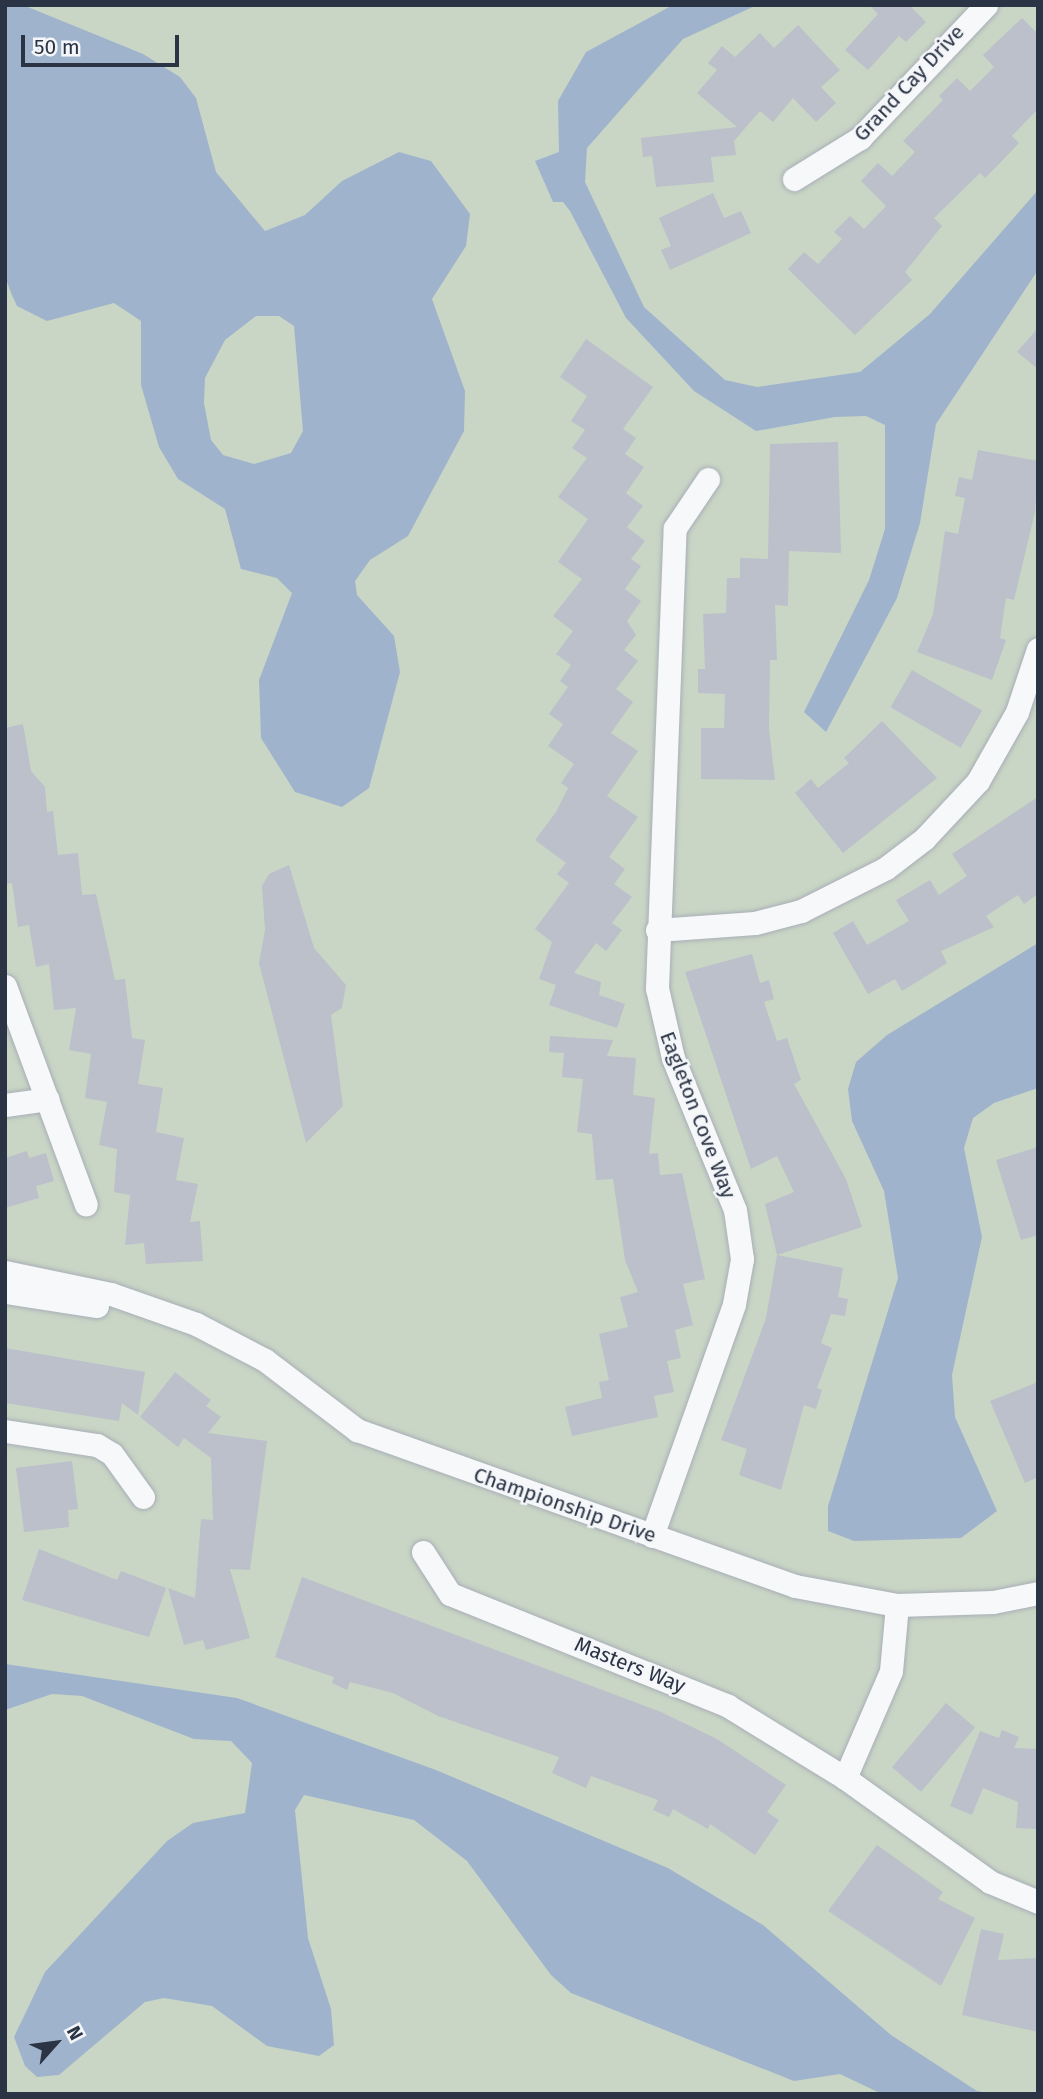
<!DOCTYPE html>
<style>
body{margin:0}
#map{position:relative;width:1043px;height:2099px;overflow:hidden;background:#e4e7ec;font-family:"Fira Sans",sans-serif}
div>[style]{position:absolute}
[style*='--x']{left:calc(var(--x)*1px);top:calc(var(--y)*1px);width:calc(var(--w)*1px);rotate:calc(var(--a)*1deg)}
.green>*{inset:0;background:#c9d6c5;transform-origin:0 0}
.water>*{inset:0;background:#9fb4cc}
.building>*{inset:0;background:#bbc0ca;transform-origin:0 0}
.roads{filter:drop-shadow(0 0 2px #a9aeb7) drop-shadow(0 0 2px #a9aeb7)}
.minor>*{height:23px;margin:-11.5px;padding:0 11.5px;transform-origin:11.5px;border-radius:11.5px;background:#f7f8fa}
span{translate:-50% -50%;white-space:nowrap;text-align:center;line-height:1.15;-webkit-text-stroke:5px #f4f6f9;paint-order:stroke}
.street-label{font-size:21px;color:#2b3445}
.frame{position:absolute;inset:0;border:7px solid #2b3445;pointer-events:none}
.north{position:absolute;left:21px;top:2008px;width:70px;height:70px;-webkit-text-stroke:5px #f4f6f9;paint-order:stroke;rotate:62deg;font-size:19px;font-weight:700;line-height:28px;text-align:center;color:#2b3445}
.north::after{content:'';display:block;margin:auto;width:24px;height:32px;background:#2b3445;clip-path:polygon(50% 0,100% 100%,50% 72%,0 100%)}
.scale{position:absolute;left:21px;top:35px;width:158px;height:32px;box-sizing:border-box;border:4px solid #2b3445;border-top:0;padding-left:9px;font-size:21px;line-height:24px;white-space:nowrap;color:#2b3445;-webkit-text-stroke:5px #f4f6f9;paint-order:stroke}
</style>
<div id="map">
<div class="green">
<div style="left:5px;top:5px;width:1033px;height:2089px"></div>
</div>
<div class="water">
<div style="clip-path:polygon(evenodd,5px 5px,23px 5px,143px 54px,180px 77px,196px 98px,216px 172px,265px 231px,305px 215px,342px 181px,399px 152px,431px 161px,470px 214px,466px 246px,432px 299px,465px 391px,464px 431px,408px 536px,370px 560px,355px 581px,357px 595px,394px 636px,400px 672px,369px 788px,342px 807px,295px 792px,261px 738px,259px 680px,292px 593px,277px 578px,241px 569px,225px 509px,178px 479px,159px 447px,141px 385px,141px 321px,114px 303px,47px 321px,17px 306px,11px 293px,5px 276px,5px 5px,256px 316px,279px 316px,294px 326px,303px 431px,291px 453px,254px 464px,223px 455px,211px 440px,204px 403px,205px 378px,225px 340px,256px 316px)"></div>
<div style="clip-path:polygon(673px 5px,757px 5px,683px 39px,587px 148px,585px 182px,644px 307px,725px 380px,757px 387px,860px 372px,930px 314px,1038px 190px,1038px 270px,936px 424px,920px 523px,897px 598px,826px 732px,804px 712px,869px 580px,885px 529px,885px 425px,866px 416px,835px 417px,756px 431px,694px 391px,626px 318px,570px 211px,563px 202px,553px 202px,535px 161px,559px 152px,558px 101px,586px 52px)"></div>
<div style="clip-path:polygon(1038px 943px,1038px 1088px,994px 1103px,973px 1118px,964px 1148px,982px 1237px,952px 1375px,955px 1417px,997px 1511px,961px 1538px,854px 1541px,828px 1531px,828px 1506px,898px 1278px,884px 1191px,852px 1121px,848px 1089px,856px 1062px,887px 1035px)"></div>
<div style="clip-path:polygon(5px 1664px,237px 1698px,436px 1770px,668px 1868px,763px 1925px,891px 2035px,977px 2091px,994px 2094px,882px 2094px,840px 2074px,794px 2081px,571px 1993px,551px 1975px,467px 1861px,414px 1820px,304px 1795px,295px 1810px,308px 1938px,331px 2009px,334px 2045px,319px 2056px,267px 2046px,212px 2006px,164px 1998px,145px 2002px,59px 2075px,37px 2077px,25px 2066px,14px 2037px,45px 1972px,167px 1841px,193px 1823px,245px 1813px,252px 1763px,231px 1741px,194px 1739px,82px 1696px,52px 1694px,5px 1710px)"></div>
</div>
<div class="building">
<div style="clip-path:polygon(869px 5px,909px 5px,926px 22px,906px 42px,899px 36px,868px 70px,845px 50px,878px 14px)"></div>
<div style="clip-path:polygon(1022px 18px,1038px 34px,1038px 109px,1012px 136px,1019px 143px,1000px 163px,985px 178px,980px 173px,934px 218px,942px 226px,905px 272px,912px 280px,855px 335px,788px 269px,804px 252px,818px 264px,842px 239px,834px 232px,850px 216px,864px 229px,886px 206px,861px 181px,878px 163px,892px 176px,915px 152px,903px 141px,943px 100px,939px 96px,957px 78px,970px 91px,994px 67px,983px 55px)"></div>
<div style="clip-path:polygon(798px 25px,840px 70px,821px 87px,836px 103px,816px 122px,793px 98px,773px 122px,760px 111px,734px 141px,736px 155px,711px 157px,714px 182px,656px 187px,652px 156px,643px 157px,641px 138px,737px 127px,697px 93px,717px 70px,708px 63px,722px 46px,735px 57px,760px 33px,774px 48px)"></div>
<div style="clip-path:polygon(713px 193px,724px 218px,741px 211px,751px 233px,670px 270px,661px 250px,671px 246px,659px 218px)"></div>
<div style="clip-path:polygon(1038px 328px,1038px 369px,1017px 352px)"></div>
<div style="clip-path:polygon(586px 339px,653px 387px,623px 429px,636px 438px,625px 454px,644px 467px,626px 493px,643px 506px,627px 527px,645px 541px,631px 559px,641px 566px,625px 589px,641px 601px,627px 621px,636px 635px,624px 650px,638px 661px,616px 689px,633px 702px,611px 733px,638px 751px,607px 796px,638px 817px,609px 857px,625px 869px,614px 884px,632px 897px,612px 923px,622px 930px,606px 951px,596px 943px,574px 973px,601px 982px,599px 995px,625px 1004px,617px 1028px,549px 1005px,556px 985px,539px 979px,552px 942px,535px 929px,569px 883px,557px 874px,566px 863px,535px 840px,556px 812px,568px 788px,561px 783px,574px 764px,548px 746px,563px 724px,549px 714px,568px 687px,560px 681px,571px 665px,556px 654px,573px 631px,553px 616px,582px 579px,558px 562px,588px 519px,558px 497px,587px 458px,572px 448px,585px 430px,571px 421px,587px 396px,560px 377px)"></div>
<div style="clip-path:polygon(838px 442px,841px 553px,789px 551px,788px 606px,775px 605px,777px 660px,770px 660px,769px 728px,775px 780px,701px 779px,701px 728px,724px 728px,725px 694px,698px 693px,698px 669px,705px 669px,703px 614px,726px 613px,727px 578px,740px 578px,740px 558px,768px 559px,770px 444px)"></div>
<div style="clip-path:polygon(978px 450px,1038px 461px,1035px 512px,1014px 600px,1006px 598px,1000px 638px,1006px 640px,992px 680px,917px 652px,933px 614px,945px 531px,958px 534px,965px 498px,955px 496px,959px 477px,972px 480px)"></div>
<div style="left:912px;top:670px;width:81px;height:43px;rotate:30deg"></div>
<div style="clip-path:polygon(882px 721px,937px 778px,843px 853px,795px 793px,811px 779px,818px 788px,849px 763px,844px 758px)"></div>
<div style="clip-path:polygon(23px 724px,31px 771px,45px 787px,47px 812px,53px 811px,58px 855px,78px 853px,82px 895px,96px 894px,115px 980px,125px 979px,132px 1038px,145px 1040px,138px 1084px,163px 1088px,156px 1132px,184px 1138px,176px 1180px,198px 1184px,190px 1222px,200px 1221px,203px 1261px,146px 1264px,144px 1243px,125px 1245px,130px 1195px,114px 1192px,117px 1149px,99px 1145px,107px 1102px,85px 1098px,91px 1054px,69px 1050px,76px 1008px,54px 1010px,49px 964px,36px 967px,29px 925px,18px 927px,12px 883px,5px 884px,5px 728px)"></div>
<div style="clip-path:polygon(1038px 797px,1038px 894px,1024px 904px,1018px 895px,986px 916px,994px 927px,941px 951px,947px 963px,920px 980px,902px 991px,895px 979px,868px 994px,833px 933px,853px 921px,867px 945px,909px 921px,896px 900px,930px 880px,939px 895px,967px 876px,952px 854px)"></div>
<div style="clip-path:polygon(289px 865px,314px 948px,346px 985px,342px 1008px,331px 1015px,343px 1106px,306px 1143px,259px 963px,265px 930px,262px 886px,269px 874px)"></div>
<div style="clip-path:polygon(752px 954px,760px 983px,769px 980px,774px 999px,764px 1002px,777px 1041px,787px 1038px,801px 1080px,794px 1084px,846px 1179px,862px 1227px,777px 1255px,765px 1204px,794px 1192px,777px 1156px,751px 1169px,685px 972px)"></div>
<div style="clip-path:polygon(550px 1036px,613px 1040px,607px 1056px,636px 1058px,633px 1095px,655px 1098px,649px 1154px,658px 1153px,660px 1175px,682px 1173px,705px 1279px,683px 1284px,693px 1325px,675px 1330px,681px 1358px,667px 1361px,674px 1392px,654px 1396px,658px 1417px,572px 1436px,565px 1407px,602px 1398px,599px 1382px,609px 1380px,599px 1334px,628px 1327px,620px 1297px,638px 1292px,625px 1260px,613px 1179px,596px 1180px,592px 1134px,577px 1132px,583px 1079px,562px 1077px,564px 1053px,549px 1052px)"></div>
<div style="clip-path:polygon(1038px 1147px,1038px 1235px,1021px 1240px,996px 1160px)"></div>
<div style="clip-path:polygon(27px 1151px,29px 1158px,46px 1153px,54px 1181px,36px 1186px,39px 1198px,5px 1208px,5px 1158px)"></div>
<div style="clip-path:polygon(777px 1255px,843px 1268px,838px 1297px,848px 1299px,845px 1316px,831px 1314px,821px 1343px,832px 1348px,817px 1388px,822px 1390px,816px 1409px,804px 1405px,781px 1490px,739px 1475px,747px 1449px,721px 1440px,766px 1318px)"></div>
<div style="clip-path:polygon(5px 1348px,145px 1372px,138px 1415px,122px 1403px,119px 1421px,5px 1403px)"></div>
<div style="clip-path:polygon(175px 1372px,211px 1400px,206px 1406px,221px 1417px,208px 1433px,267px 1441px,250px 1570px,230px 1569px,250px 1638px,206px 1650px,203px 1640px,184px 1645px,168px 1588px,195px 1598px,201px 1519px,213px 1520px,211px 1458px,184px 1438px,178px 1447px,140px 1417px)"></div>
<div style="clip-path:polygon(1038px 1382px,1038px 1477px,1025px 1483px,990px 1401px)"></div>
<div style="clip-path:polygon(72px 1461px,78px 1509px,68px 1510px,69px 1527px,24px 1532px,16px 1468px)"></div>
<div style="clip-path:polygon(39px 1549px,117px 1580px,121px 1571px,166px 1588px,149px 1637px,22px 1600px)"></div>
<div style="clip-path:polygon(302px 1577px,661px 1712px,717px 1739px,786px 1785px,767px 1812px,779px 1820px,755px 1855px,710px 1824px,708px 1829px,673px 1809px,669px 1817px,653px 1810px,658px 1800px,591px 1776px,586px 1788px,552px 1773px,559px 1757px,438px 1716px,393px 1693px,350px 1682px,347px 1690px,332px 1683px,334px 1677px,275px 1657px)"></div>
<div style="left:946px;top:1703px;width:38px;height:84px;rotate:40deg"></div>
<div style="clip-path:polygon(1002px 1730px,1019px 1737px,1014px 1748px,1038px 1749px,1037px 1829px,1016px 1828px,1018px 1802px,983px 1788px,972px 1815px,950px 1806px,980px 1731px,999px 1738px)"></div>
<div style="clip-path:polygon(877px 1845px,943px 1892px,938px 1899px,975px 1918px,941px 1986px,828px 1911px)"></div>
<div style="clip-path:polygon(981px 1929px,1004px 1934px,998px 1960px,1038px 1958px,1038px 2032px,962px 2015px)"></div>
</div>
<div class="roads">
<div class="minor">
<div style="--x:794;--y:179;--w:78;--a:-31.8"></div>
<div style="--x:860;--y:138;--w:183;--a:-46.5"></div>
<div style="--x:657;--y:930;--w:98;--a:-4.1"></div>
<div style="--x:755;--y:923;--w:48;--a:-14.6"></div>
<div style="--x:801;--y:911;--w:95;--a:-26.8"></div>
<div style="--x:886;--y:868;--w:48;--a:-37.3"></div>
<div style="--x:924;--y:839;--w:79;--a:-47"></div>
<div style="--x:978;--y:781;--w:79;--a:-60.5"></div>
<div style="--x:1017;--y:712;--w:66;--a:-71.6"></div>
<div style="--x:5;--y:986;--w:233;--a:69.7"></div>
<div style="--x:5;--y:1105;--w:43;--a:-7.9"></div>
<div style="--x:5;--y:1272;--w:108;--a:11.7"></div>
<div style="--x:111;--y:1294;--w:90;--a:19.4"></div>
<div style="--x:196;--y:1324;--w:78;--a:27.6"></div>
<div style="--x:265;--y:1360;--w:116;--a:37.3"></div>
<div style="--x:357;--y:1430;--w:465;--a:19.6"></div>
<div style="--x:795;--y:1586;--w:104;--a:10.6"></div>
<div style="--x:897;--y:1605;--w:96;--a:-1.8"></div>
<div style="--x:993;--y:1602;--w:46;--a:-11.3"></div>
<div style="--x:5;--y:1292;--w:93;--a:8.7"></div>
<div style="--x:5;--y:1431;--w:93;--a:8.7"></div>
<div style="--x:97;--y:1445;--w:17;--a:31"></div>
<div style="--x:112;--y:1454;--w:53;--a:54.2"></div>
<div style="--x:652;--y:1536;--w:246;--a:-70.5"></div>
<div style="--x:734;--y:1304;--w:46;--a:-79.9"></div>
<div style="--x:742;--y:1259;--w:49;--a:-98.1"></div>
<div style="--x:735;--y:1210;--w:164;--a:-112.2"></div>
<div style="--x:673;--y:1058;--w:72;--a:-102.9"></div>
<div style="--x:657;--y:988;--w:460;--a:-87.8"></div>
<div style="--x:675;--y:528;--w:59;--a:-56"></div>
<div style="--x:423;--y:1552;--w:50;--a:57.3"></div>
<div style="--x:450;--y:1594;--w:300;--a:21.9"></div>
<div style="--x:728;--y:1706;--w:137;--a:31.6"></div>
<div style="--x:845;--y:1778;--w:178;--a:35.6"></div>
<div style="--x:990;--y:1882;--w:52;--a:22.6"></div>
<div style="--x:845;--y:1778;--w:116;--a:-66.7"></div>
<div style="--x:891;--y:1671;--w:66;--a:-84.8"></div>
</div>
</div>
<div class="street-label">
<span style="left:909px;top:83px;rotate:-47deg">Grand Cay Drive</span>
<span style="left:698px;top:1115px;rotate:69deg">Eagleton Cove Way</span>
<span style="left:565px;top:1505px;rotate:19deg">Championship Drive</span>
<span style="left:630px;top:1665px;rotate:22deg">Masters Way</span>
</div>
<div class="frame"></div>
<div class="north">N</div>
<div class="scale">50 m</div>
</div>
